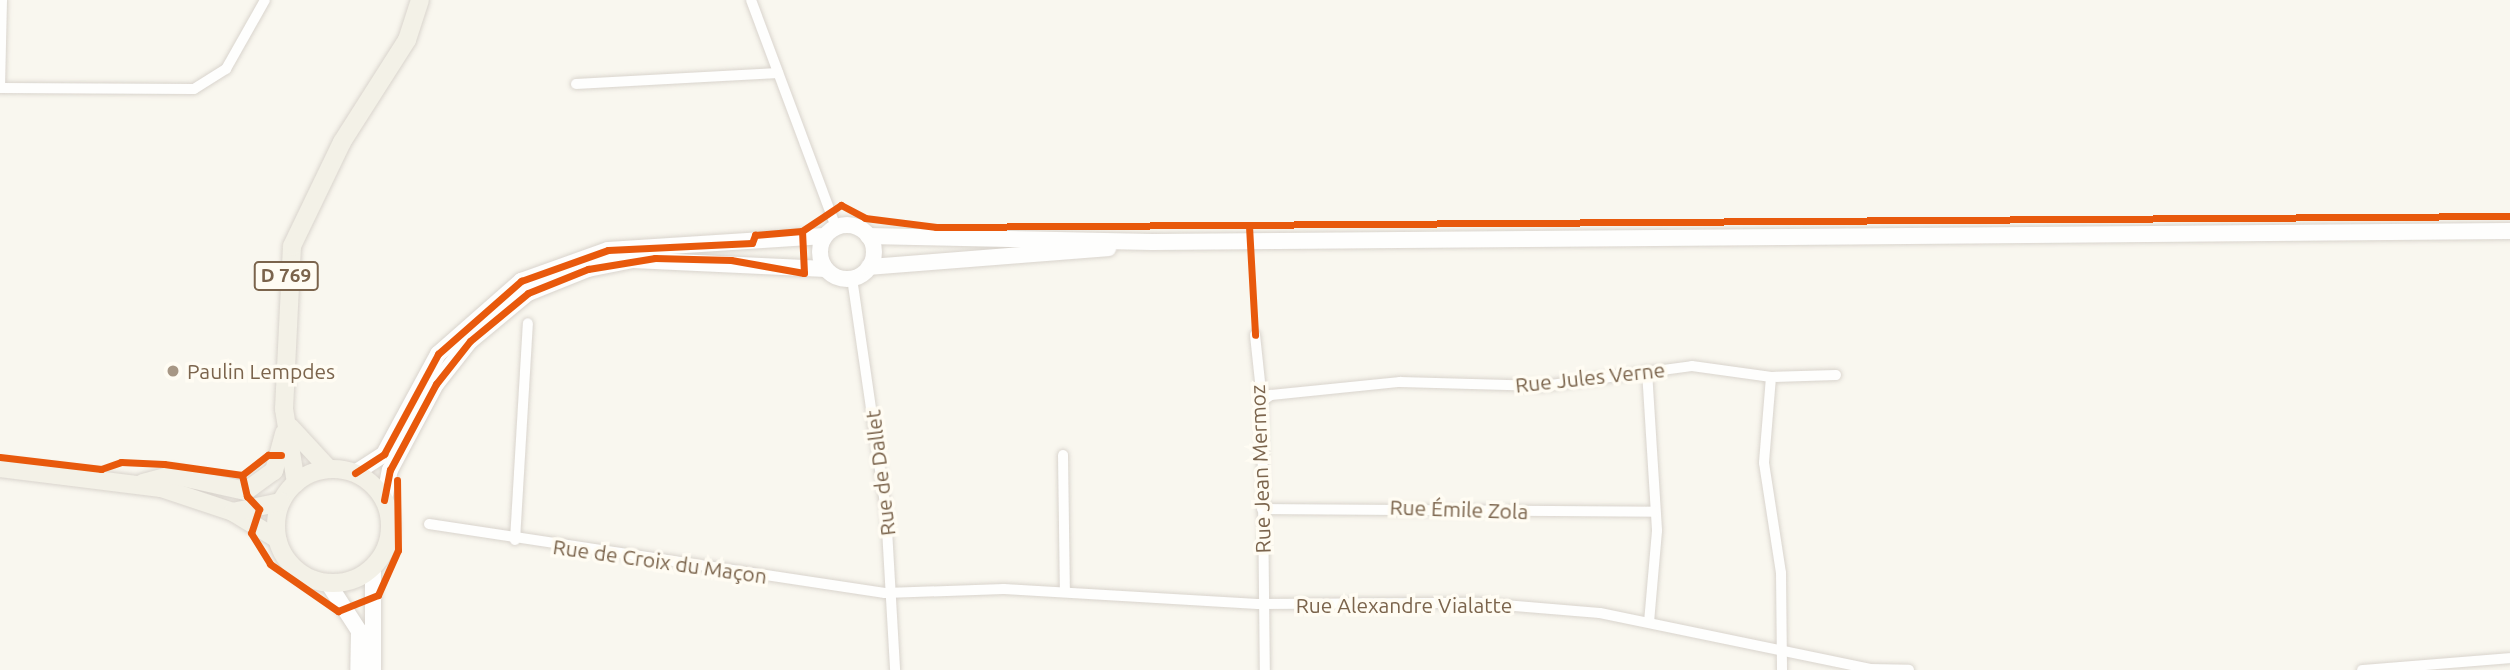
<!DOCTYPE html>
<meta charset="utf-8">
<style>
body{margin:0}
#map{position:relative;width:2510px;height:670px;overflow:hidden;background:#f9f7ef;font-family:Ubuntu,sans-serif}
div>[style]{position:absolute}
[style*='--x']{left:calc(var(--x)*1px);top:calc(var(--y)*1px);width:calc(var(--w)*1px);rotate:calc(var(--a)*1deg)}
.roads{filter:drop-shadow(0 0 2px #d9d4cd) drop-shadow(0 0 2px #d9d4cd)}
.street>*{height:10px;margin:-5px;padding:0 5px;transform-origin:5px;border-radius:5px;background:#fefefd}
.secondary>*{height:16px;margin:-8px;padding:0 8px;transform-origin:8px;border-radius:8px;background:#fefefd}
.secondary>.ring{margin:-8px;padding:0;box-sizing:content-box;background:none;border:16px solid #fefefd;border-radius:50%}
.primary>*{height:18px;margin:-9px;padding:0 9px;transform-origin:9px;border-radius:9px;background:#f3f1e7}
.primary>.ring{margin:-9px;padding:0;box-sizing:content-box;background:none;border:18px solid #f3f1e7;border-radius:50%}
.cycleway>*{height:7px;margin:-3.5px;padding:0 3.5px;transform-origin:3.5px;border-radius:3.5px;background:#e8590c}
.dots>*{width:19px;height:19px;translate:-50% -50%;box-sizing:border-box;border:4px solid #fffcf3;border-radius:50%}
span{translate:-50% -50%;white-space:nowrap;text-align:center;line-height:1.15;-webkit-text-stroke:7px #fffcf3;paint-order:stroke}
.shield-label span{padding:2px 5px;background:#fffcf3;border:2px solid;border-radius:5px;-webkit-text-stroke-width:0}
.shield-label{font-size:19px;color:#7b644c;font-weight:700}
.poi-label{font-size:21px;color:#7b644c}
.left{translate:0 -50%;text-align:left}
.street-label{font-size:21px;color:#7b644c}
</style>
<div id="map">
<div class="roads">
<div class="street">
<div style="--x:751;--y:0;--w:242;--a:69.5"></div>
<div style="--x:576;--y:84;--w:202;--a:-3.1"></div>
<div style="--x:0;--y:88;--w:194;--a:0.3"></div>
<div style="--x:194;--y:89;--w:38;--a:-32"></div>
<div style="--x:226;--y:69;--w:79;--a:-60.5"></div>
<div style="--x:0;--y:88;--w:88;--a:-88.7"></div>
<div style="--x:852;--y:278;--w:236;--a:81.7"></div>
<div style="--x:886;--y:512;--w:158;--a:86.7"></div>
<div style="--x:1255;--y:335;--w:66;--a:83.9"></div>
<div style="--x:1262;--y:401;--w:269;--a:89.4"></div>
<div style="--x:1647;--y:371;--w:160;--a:86.4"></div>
<div style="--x:1657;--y:531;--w:91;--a:95"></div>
<div style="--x:1771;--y:377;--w:86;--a:94.7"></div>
<div style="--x:1764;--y:463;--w:111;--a:81.2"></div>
<div style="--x:1781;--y:573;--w:97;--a:89.4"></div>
<div style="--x:1262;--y:401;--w:11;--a:-34"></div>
<div style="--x:1271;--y:395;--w:130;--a:-5.8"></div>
<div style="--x:1400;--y:382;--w:143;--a:1.6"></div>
<div style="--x:1543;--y:386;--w:150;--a:-7.6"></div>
<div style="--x:1692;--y:366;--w:80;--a:7.9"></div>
<div style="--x:1771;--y:377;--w:65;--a:-1.8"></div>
<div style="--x:1063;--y:455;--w:136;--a:89.2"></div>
<div style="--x:1262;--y:509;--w:393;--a:0.4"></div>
<div style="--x:429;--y:524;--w:461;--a:8.6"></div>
<div style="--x:885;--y:593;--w:119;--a:-1.9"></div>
<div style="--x:1004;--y:589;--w:254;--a:3.4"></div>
<div style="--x:1258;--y:604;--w:221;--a:-0.3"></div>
<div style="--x:1479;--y:603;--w:121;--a:4.7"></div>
<div style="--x:1600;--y:613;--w:276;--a:11.7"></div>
<div style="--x:1870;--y:669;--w:39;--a:1"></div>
<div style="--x:515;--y:540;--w:217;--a:-86.6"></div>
<div style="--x:2362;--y:670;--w:148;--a:-4.6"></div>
</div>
<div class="secondary">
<div class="ring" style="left:820px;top:225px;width:38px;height:38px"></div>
<div style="--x:868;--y:236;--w:284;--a:1.2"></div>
<div style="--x:1152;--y:242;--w:1358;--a:-0.46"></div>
<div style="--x:869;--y:267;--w:240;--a:-4.5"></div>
<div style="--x:355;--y:473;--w:35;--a:-33"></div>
<div style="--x:384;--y:454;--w:114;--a:-61.6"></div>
<div style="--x:438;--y:354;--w:111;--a:-41.3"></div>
<div style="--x:521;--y:281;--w:92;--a:-19.6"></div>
<div style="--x:608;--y:250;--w:217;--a:-3.7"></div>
<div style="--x:384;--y:500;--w:31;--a:-79"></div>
<div style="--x:390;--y:470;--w:98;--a:-61.9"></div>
<div style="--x:436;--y:384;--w:55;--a:-51.7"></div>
<div style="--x:470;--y:341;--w:75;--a:-39.6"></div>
<div style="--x:528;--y:293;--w:65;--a:-21.8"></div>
<div style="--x:588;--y:269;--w:46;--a:-11.3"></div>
<div style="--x:633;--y:260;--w:193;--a:2.7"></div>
<div style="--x:373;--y:568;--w:102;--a:90"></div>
<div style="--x:328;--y:583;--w:57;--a:57.1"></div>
<div style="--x:359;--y:631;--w:39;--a:91"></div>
</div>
<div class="primary">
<div style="--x:290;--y:427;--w:57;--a:47.1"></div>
<div style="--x:0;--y:468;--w:162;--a:7.1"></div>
<div style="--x:161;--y:488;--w:76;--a:18.4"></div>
<div style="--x:233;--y:512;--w:52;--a:31.5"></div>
<div class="ring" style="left:276px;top:469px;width:96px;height:96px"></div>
<div style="--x:143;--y:483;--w:31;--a:-15"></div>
<div style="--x:173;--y:475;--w:75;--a:12.4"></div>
<div style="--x:246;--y:491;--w:34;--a:-36"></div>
<div style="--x:274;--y:471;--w:39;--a:-75"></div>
<div style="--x:296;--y:483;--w:75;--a:-99.2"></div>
<div style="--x:284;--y:409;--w:163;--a:-87.2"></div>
<div style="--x:292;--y:246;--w:115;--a:-64.3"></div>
<div style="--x:342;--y:142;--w:121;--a:-57.5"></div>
<div style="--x:407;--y:40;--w:42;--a:-72"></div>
<div style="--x:233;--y:512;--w:49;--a:-11.8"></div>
</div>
</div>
<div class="cycleway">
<div style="--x:1249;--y:226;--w:109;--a:86.8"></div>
<div style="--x:0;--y:457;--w:102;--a:6.8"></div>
<div style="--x:101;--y:469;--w:21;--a:-19"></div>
<div style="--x:121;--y:462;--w:43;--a:2.7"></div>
<div style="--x:164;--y:464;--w:79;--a:8"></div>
<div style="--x:242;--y:475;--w:33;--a:-38"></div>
<div style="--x:268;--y:455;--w:13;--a:0"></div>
<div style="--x:355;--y:473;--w:35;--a:-33"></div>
<div style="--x:384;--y:454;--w:114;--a:-61.6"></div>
<div style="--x:438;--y:354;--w:111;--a:-41.3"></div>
<div style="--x:521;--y:281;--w:92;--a:-19.6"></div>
<div style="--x:608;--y:250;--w:144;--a:-2.8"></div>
<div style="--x:752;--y:243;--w:9;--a:-69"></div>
<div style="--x:755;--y:235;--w:47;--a:-4.9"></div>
<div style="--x:802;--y:231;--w:47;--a:-33.7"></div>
<div style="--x:841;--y:205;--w:27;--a:28"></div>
<div style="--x:865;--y:218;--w:72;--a:7.2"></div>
<div style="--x:936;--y:227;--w:1574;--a:-0.4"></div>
<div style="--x:242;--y:475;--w:22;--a:77"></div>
<div style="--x:247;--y:496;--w:18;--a:47"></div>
<div style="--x:259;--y:509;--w:25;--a:108"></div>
<div style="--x:251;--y:533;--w:36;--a:58"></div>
<div style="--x:270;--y:564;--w:83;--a:34.7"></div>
<div style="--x:338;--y:611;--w:43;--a:-21.8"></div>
<div style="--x:378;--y:595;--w:49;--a:-66"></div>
<div style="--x:398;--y:550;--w:70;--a:-90.8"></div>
<div style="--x:384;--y:500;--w:31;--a:-79"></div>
<div style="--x:390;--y:470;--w:98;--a:-61.9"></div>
<div style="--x:436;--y:384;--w:55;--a:-51.7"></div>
<div style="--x:470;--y:341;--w:75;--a:-39.6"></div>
<div style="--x:528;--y:293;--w:65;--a:-21.8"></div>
<div style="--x:588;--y:269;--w:68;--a:-9.3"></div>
<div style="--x:655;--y:258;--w:76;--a:1.5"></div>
<div style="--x:731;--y:260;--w:74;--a:10.1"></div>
<div style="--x:804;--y:273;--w:42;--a:-92.7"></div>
</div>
<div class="dots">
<div style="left:173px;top:371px;background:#a79785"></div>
</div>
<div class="shield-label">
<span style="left:286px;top:276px">D 769</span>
</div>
<div class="poi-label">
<span class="left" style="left:187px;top:371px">Paulin Lempdes</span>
</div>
<div class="street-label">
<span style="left:1590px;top:377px;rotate:-6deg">Rue Jules Verne</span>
<span style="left:1260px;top:469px;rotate:-92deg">Rue Jean Mermoz</span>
<span style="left:880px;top:473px;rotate:-97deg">Rue de Dallet</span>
<span style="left:1459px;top:509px;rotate:2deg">Rue Émile Zola</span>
<span style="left:660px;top:561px;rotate:8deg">Rue de Croix du Maçon</span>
<span style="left:1404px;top:605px">Rue Alexandre Vialatte</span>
</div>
</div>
